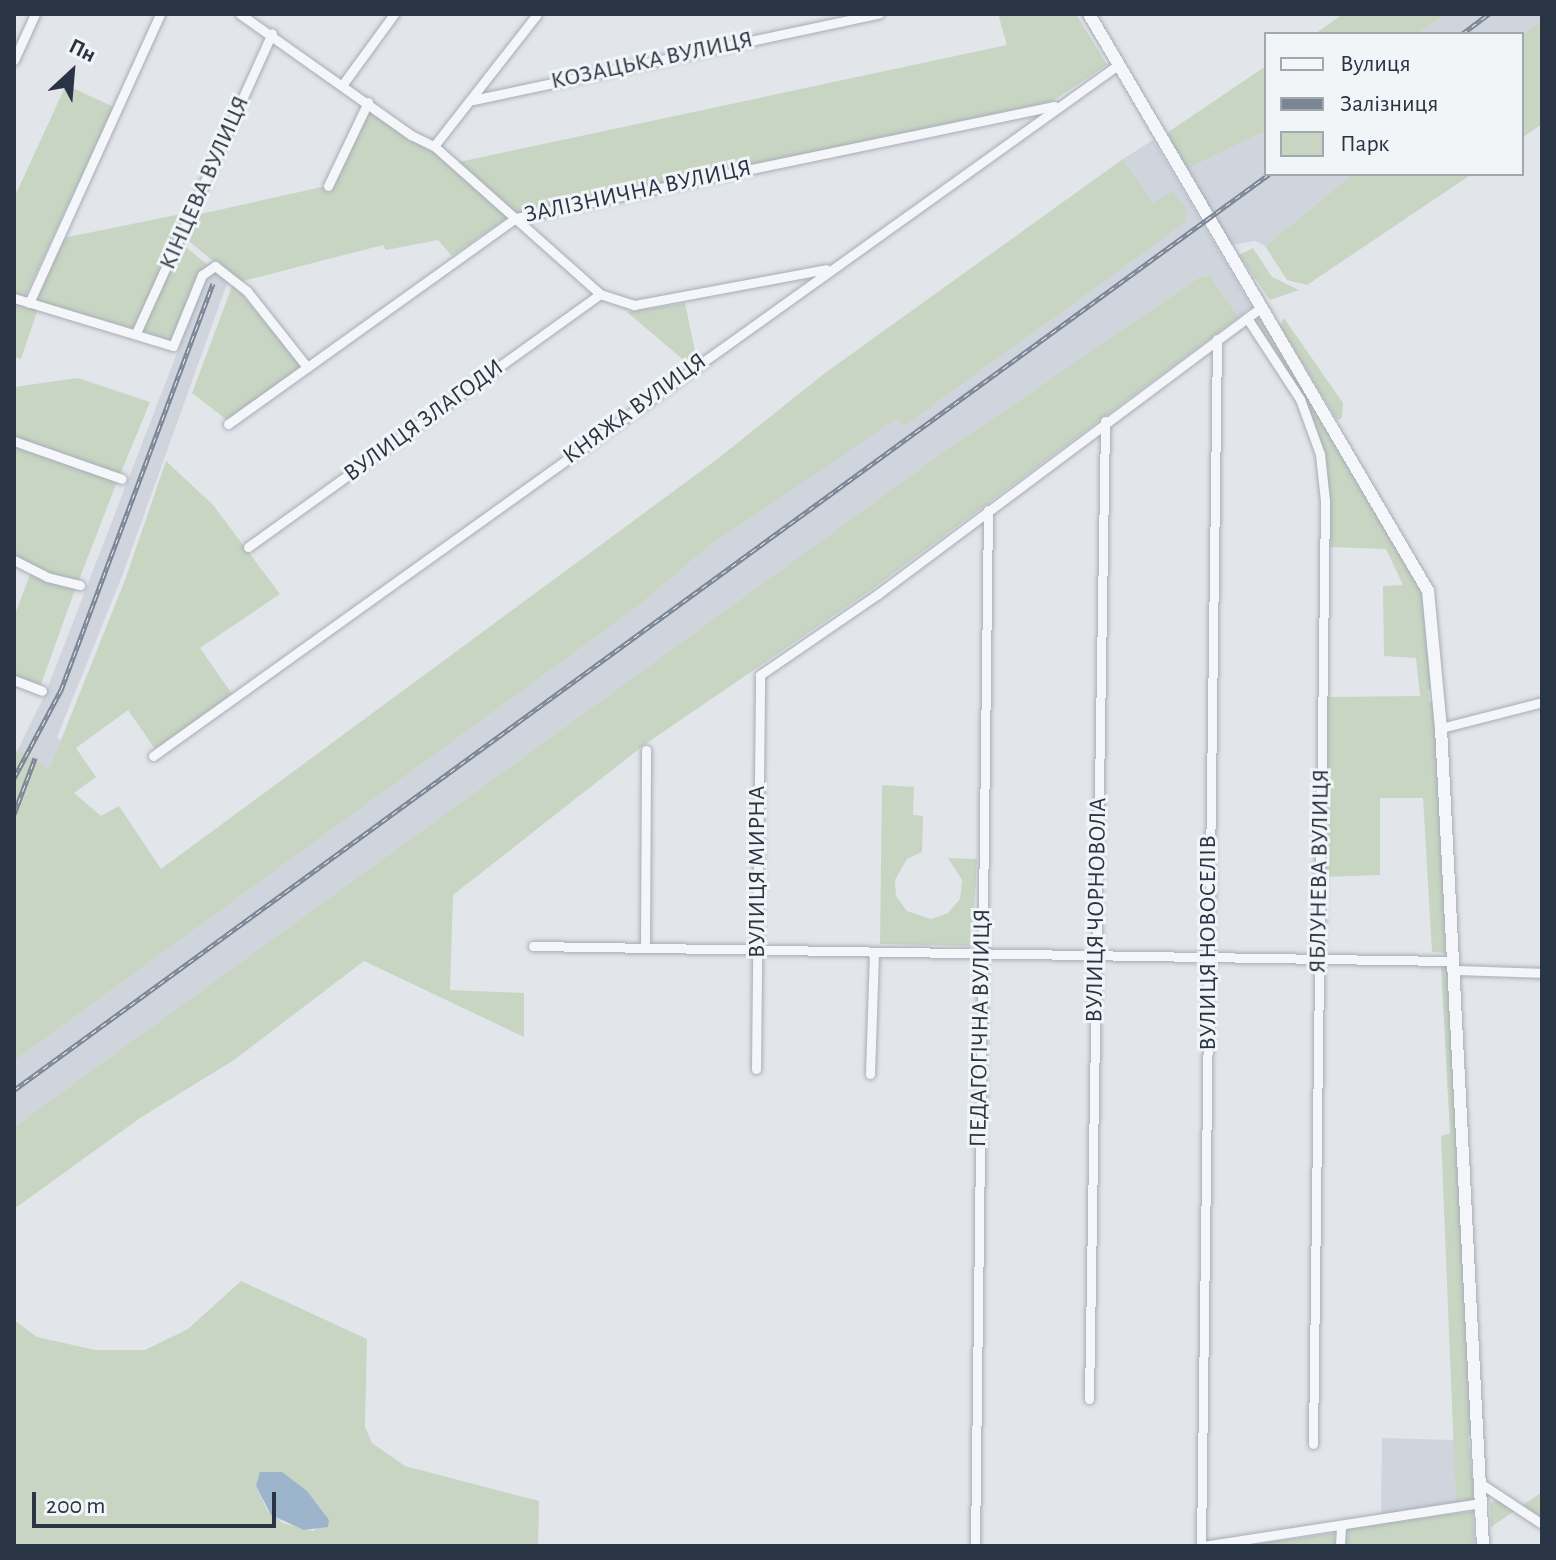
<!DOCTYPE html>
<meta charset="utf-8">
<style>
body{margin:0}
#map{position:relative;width:1556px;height:1560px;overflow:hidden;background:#e2e6eb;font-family:"Alegreya Sans",sans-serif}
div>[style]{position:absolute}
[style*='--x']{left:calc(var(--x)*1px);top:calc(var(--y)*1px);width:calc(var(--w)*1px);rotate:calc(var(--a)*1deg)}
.built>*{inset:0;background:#d0d5dd}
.green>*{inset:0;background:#c8d5c3}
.water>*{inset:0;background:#9cb5cc}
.roads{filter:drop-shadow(0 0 2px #a7adb6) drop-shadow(0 0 2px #a7adb6)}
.minor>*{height:9px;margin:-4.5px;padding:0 4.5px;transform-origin:4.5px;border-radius:4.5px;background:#f5f6f9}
.tertiary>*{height:12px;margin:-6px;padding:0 6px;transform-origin:6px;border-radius:6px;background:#f5f6f9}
.rail>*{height:5px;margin-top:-2.5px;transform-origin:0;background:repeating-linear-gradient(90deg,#f2f5f8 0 6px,#7b8695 0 12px);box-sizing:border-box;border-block:2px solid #7b8695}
span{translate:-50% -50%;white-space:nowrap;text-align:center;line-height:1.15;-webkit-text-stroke:6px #f2f5f8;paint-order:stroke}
.street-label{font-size:24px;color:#293444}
.frame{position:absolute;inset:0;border:16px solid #293444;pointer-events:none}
.legend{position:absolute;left:1264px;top:32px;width:260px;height:144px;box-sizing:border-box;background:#f2f5f8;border:2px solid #a2a8b0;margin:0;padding:10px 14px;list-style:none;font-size:24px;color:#293444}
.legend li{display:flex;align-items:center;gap:16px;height:40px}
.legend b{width:40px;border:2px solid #a2a8b0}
.north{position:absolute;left:32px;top:32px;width:80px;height:80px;-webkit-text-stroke:6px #f2f5f8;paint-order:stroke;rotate:26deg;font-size:22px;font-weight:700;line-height:32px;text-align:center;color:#293444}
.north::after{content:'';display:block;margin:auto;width:28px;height:36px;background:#293444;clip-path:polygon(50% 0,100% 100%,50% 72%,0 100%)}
.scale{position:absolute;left:32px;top:1492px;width:244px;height:36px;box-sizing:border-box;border:4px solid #293444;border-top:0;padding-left:10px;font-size:24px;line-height:28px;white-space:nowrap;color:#293444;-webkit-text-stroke:6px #f2f5f8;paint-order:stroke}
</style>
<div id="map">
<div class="built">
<div style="clip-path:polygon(1447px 14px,1542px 14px,1542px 19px,1522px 35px,1417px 34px)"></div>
<div style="clip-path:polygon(1266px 131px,1266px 174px,1353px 174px,1265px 246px,1255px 241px,1231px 245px,1187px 169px)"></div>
<div style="clip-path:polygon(1153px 140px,1252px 307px,1239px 317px,1209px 275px,1198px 278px,938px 456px,14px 1127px,14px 1061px,637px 607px,709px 546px,897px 417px,903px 427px,1185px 223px,1172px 191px,1153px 204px,1123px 159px)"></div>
<div style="clip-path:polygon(216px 272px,228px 281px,121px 579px,57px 737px,61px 740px,49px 771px,18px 749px,46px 692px,206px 278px)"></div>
<div style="clip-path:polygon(1382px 1438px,1454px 1440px,1456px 1503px,1381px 1515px)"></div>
</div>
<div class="green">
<div style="clip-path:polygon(998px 14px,1076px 14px,1107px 65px,1051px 102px,517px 214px,459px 162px,1007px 45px)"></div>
<div style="clip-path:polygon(1343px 14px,1447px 14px,1417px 34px,1315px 34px)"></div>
<div style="clip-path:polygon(1542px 19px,1542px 124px,1522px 138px,1522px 35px)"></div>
<div style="clip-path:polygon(1266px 66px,1266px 131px,1187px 169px,1167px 133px)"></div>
<div style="clip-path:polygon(66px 85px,114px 107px,25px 297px,14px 294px,14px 198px)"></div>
<div style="clip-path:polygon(369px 108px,408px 140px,431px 149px,508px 217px,452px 256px,438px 240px,386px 250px,383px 245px,239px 282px,185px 238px,196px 215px,331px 185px)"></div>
<div style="clip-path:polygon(1123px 159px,1153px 203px,1172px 191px,1186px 208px,1185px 223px,903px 427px,897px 418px,709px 546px,637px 607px,14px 1061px,14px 756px,18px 749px,49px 770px,125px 580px,166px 461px,213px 505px,280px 594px,200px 648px,232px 694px,155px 749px,128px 710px,76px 748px,96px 777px,74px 793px,101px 816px,119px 806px,161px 869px,716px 460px,825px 373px)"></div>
<div style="clip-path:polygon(1353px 174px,1472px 174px,1307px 285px,1287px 280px,1265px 246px)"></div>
<div style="clip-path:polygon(186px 213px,134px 329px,35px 300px,63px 238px)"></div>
<div style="clip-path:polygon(182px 244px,209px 266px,172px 342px,141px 331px)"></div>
<div style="clip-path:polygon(1253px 248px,1272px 277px,1299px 290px,1270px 300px,1239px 255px)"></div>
<div style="clip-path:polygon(1209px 275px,1239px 317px,871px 590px,644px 745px,453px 895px,450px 990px,524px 993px,524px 1037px,364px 961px,234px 1060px,140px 1118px,14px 1209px,14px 1127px,938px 456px,1198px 278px)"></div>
<div style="clip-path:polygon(233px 284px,302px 366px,227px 420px,192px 393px)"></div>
<div style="clip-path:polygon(14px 302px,38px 309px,21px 359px,14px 357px)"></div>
<div style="clip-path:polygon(685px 303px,696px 356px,687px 363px,627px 312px)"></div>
<div style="clip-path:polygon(1259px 313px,1422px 593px,1433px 690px,1428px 690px,1429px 702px,1434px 702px,1446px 953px,1432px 952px,1423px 798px,1380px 798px,1380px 875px,1323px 877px,1326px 697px,1420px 696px,1416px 658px,1384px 656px,1383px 586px,1403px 585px,1386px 549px,1329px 547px,1320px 440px,1252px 318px)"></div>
<div style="clip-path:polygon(1284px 318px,1343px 403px,1342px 418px,1337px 420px,1280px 326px)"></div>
<div style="clip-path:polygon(78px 378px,150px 402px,120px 475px,14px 438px,14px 387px)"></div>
<div style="clip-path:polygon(14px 446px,117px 482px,79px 580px,48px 574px,14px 557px)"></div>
<div style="clip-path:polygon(31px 572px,76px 587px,40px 687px,14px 677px,14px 617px)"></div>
<div style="clip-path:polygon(882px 785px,914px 787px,913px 815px,923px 816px,922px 852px,907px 859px,895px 880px,896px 896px,907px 911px,931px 919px,948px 913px,960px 899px,962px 880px,948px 858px,977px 859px,972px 946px,880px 944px)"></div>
<div style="clip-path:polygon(1441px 966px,1447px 966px,1472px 1434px,1468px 1435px,1475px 1500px,1456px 1503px,1441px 1136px,1450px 1133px)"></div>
<div style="clip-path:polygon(evenodd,241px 1281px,367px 1339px,365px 1427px,372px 1443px,405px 1466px,539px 1501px,538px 1546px,14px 1546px,14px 1320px,37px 1337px,95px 1350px,145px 1350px,188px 1329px,241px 1281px,256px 1486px,309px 1498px,329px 1520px,313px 1531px,283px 1523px,267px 1510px,256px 1486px)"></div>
<div style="clip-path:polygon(1542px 1492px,1542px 1520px,1523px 1505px)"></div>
<div style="clip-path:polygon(1501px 1498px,1516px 1510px,1491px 1527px,1490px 1503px)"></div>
<div style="clip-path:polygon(1473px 1511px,1475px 1546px,1345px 1546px,1345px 1528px)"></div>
<div style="clip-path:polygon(1335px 1533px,1335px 1546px,1240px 1546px)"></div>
</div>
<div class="water">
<div style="clip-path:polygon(260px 1472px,282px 1472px,307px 1491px,329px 1520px,328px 1527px,304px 1530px,271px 1515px,256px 1486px)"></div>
</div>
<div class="roads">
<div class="minor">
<div style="--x:240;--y:14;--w:209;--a:35.3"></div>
<div style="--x:411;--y:135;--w:25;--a:26"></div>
<div style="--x:434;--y:146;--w:222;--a:41.7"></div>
<div style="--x:600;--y:294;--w:36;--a:18"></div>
<div style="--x:634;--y:305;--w:195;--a:-10.6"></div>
<div style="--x:14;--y:60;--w:51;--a:-65.5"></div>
<div style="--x:343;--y:84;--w:87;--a:-53.9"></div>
<div style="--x:473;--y:100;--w:415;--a:-12"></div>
<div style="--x:434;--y:146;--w:167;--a:-52"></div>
<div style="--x:328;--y:186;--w:93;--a:-64.5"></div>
<div style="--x:14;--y:298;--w:166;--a:16.8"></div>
<div style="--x:173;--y:346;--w:77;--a:-67.8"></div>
<div style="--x:202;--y:275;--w:16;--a:-35"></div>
<div style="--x:215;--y:266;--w:41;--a:38"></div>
<div style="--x:247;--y:291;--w:97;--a:51.7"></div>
<div style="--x:29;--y:303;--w:317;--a:-65.6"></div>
<div style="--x:1247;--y:318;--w:97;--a:56.8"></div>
<div style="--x:1300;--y:399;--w:59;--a:70"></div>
<div style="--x:1320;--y:454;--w:47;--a:83.9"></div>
<div style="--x:1325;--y:501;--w:943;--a:90.73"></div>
<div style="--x:136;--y:333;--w:329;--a:-65.6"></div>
<div style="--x:228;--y:424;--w:354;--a:-35.6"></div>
<div style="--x:516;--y:218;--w:550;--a:-11.76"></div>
<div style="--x:14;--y:441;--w:114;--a:19.4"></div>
<div style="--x:248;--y:547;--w:433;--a:-35.7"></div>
<div style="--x:14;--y:560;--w:37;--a:27"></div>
<div style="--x:47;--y:577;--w:34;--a:14"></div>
<div style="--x:14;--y:680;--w:30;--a:21"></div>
<div style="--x:1441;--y:728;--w:104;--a:-14.4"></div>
<div style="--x:153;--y:756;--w:1187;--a:-35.61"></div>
<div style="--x:533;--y:946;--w:919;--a:0.94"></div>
<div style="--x:645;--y:947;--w:197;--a:-89.7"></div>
<div style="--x:1453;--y:970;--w:89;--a:1.9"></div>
<div style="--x:756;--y:1069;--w:394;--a:-89.4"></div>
<div style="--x:760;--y:675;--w:143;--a:-34.5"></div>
<div style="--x:878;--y:594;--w:479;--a:-36.8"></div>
<div style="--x:870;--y:1074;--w:121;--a:-88.1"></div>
<div style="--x:1089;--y:1399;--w:978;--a:-89.06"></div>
<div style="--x:1480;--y:1483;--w:74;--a:33.5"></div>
<div style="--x:975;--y:1546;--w:1036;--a:-89.28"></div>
<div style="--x:1201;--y:1546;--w:1207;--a:-89.24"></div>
<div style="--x:1203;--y:1546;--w:281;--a:-8.8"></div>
<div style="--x:1340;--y:1546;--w:20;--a:-87"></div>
</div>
<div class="tertiary">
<div style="--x:1089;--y:14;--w:669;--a:59.56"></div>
<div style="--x:1428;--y:591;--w:138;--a:84.6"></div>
<div style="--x:1441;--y:728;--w:819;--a:87.06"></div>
</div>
</div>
<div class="rail">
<div style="--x:1462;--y:34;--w:34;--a:-37"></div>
<div style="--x:14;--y:778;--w:100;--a:-61.9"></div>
<div style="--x:61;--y:690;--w:434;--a:-69.5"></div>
<div style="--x:14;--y:814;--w:60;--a:-69.4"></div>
<div style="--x:14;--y:1090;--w:1554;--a:-36.12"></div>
</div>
<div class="street-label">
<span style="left:652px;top:61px;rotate:-12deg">КОЗАЦЬКА ВУЛИЦЯ</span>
<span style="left:205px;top:183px;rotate:-66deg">КІНЦЕВА ВУЛИЦЯ</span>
<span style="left:638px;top:192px;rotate:-12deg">ЗАЛІЗНИЧНА ВУЛИЦЯ</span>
<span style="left:635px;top:409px;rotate:-36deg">КНЯЖА ВУЛИЦЯ</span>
<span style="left:424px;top:421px;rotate:-36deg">ВУЛИЦЯ ЗЛАГОДИ</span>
<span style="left:1320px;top:871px;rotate:-89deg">ЯБЛУНЕВА ВУЛИЦЯ</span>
<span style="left:758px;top:872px;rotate:-90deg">ВУЛИЦЯ МИРНА</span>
<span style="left:1097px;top:910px;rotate:-89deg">ВУЛИЦЯ ЧОРНОВОЛА</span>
<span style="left:1209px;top:943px;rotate:-90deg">ВУЛИЦЯ НОВОСЕЛІВ</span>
<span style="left:981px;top:1028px;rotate:-89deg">ПЕДАГОГІЧНА ВУЛИЦЯ</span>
</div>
<div class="frame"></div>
<ul class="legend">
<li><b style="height:10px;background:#f5f6f9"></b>Вулиця</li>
<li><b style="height:10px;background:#7b8695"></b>Залізниця</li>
<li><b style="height:22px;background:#c8d5c3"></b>Парк</li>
</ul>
<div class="north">Пн</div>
<div class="scale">200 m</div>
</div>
